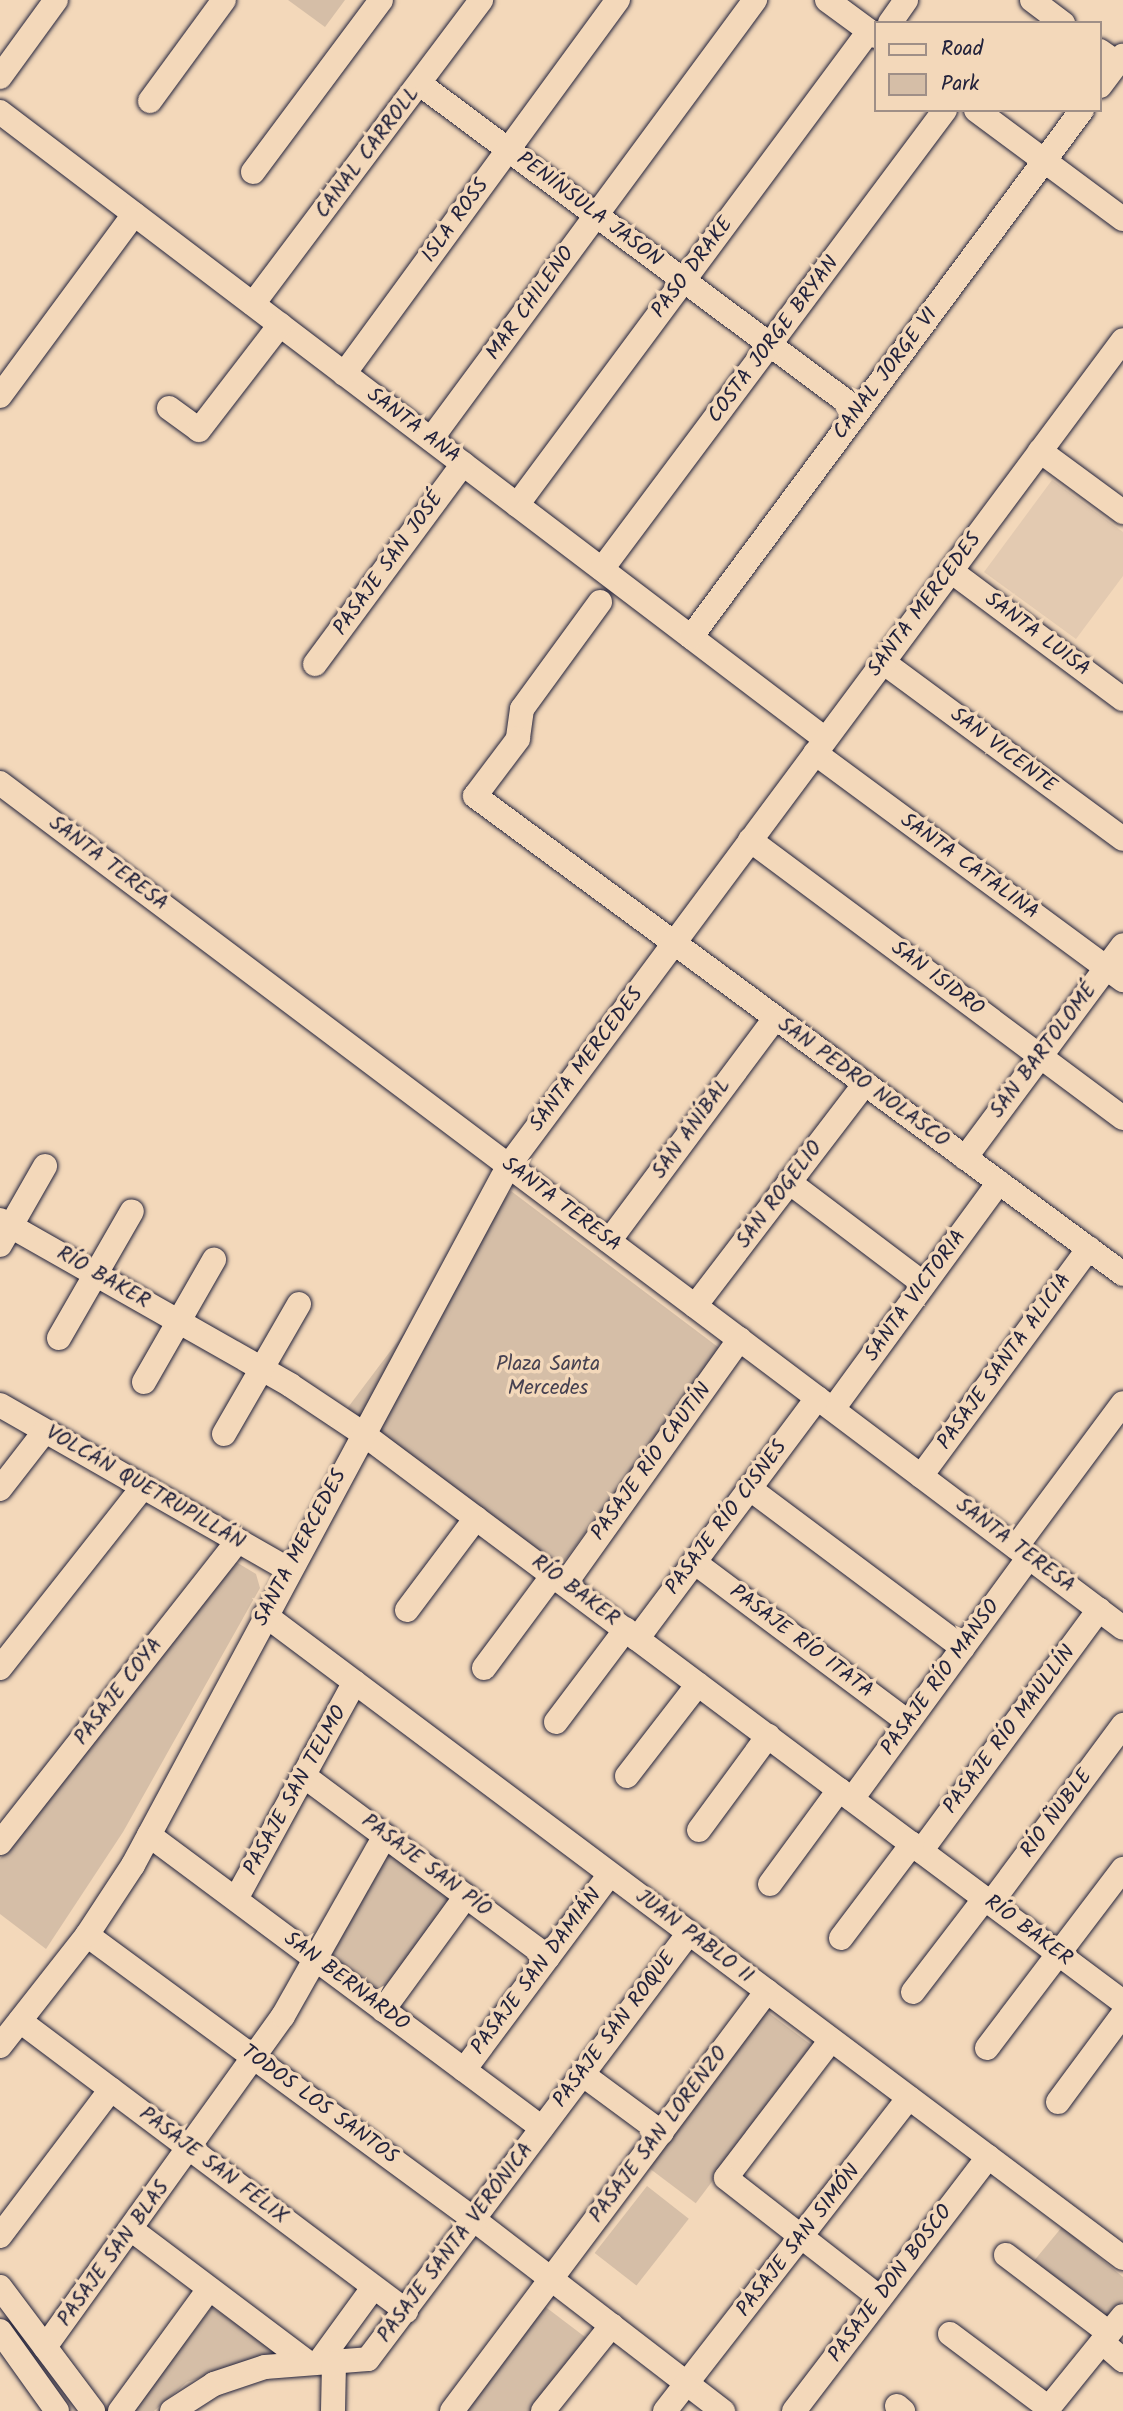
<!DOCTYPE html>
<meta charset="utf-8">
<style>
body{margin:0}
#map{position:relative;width:1123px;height:2411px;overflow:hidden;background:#f3d8ba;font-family:Kalam,sans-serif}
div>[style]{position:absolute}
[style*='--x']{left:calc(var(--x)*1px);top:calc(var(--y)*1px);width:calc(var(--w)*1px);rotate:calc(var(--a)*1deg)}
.built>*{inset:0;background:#e3cab1}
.green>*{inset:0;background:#d5bea7;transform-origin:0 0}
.roads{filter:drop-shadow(0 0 2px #22223b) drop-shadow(0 0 2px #22223b)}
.minor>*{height:24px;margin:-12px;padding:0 12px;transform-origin:12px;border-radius:12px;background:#f3d8ba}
span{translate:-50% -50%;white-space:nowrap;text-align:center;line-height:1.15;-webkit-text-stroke:7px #f3d8ba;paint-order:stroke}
.street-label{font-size:21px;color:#22223b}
.park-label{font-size:21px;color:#464151}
.legend{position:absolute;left:874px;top:21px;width:228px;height:91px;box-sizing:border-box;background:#f3d8ba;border:2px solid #9f8f87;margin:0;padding:9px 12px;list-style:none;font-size:21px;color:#22223b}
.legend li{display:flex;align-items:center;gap:14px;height:35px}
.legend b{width:35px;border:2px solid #9f8f87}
</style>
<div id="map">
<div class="built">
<div style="clip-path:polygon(1052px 480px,1123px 532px,1123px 576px,1076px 639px,984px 572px)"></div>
</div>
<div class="green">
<div style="clip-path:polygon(288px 0,345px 0,325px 27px)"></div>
<div style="left:511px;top:1191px;width:265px;height:277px;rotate:37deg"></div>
<div style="clip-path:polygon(231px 1559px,256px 1574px,260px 1588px,123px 1832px,46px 1949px,0 1914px,0 1859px)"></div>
<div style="clip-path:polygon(386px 1850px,454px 1902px,382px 1999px,330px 1956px)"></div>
<div style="left:761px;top:2007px;width:66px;height:196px;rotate:37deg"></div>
<div style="left:647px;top:2186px;width:53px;height:85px;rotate:38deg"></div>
<div style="clip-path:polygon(1062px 2227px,1123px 2277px,1123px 2300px,1105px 2322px,1033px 2262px)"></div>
<div style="clip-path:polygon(543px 2305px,589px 2340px,533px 2411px,461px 2411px)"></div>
<div style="clip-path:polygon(212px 2307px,284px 2358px,250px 2362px,187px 2382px,154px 2411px,133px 2411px)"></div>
</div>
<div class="roads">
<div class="minor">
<div style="--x:827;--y:0;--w:61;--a:36.3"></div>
<div style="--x:1032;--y:0;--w:39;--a:37"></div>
<div style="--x:890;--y:23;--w:28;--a:-55"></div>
<div style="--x:1100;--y:51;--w:21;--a:35"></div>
<div style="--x:0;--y:77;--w:95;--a:-54"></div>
<div style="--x:420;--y:84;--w:547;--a:36.68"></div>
<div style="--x:1100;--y:86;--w:38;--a:-53"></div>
<div style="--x:150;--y:101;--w:125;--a:-53.8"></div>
<div style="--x:976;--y:110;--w:183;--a:36.6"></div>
<div style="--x:0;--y:112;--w:1036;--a:37.23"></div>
<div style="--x:253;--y:172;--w:214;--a:-53.3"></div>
<div style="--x:253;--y:304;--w:380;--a:-53.1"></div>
<div style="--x:344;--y:374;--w:464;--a:-53.8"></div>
<div style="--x:0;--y:396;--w:226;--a:-53.6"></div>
<div style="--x:169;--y:408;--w:37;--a:36"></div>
<div style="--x:199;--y:430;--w:133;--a:-52.4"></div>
<div style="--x:431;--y:439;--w:546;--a:-53.57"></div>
<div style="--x:1040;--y:451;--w:103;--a:36.3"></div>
<div style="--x:517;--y:505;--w:590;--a:-53.4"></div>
<div style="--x:602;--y:569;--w:573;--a:-53.23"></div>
<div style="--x:951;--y:571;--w:214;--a:36.7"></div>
<div style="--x:600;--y:602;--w:132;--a:126.1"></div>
<div style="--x:522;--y:709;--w:30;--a:98"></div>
<div style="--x:518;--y:739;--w:71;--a:127"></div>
<div style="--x:475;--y:796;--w:805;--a:36.41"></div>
<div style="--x:691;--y:637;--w:656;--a:-53.43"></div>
<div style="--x:883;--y:662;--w:298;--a:36.4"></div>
<div style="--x:315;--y:664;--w:249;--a:-53.5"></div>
<div style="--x:815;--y:753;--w:383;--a:36.4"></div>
<div style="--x:0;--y:783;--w:1405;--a:36.96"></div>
<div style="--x:750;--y:840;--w:465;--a:36.7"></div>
<div style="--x:965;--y:1158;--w:265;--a:-53.4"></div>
<div style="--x:789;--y:1182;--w:169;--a:37.1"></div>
<div style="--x:0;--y:1220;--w:334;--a:29.6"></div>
<div style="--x:290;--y:1385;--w:87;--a:33.7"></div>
<div style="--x:362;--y:1433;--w:950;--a:36.79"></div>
<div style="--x:609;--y:1241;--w:278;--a:-53.3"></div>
<div style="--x:0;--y:1245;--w:91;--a:-60.3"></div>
<div style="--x:695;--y:1306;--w:280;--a:-52.6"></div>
<div style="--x:59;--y:1338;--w:146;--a:-60.1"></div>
<div style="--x:144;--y:1382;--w:141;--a:-60.2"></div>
<div style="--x:0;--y:1405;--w:333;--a:29.7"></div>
<div style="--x:833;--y:1409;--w:281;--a:-53.8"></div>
<div style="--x:224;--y:1434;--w:150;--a:-60"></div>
<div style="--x:921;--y:1476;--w:283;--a:-53.6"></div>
<div style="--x:749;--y:1488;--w:267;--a:36.8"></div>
<div style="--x:0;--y:1489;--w:73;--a:-52.2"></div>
<div style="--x:1016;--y:1547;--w:179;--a:-53.4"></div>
<div style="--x:694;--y:1562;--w:267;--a:36.8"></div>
<div style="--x:565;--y:1584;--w:301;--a:-54.5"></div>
<div style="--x:407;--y:1610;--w:115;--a:-53.1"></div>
<div style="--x:265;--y:1615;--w:1072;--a:36.85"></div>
<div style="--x:637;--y:1639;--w:301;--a:-53.2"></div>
<div style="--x:0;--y:1668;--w:231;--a:-51.7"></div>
<div style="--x:484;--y:1668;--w:116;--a:-53.4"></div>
<div style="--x:556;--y:1722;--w:116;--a:-53"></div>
<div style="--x:304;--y:1776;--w:304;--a:36.6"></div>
<div style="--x:627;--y:1776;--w:116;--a:-52.3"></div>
<div style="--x:852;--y:1799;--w:300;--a:-53.8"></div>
<div style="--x:699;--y:1830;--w:117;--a:-53.7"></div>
<div style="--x:149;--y:1835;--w:490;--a:36.7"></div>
<div style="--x:0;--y:1843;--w:385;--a:-51.8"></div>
<div style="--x:921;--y:1851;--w:300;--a:-53.6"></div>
<div style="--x:770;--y:1884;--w:117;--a:-53.7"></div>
<div style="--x:236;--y:1899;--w:247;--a:-61.3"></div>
<div style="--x:991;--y:1903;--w:222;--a:-53.4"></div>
<div style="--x:87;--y:1935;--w:478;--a:36.3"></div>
<div style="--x:472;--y:2218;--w:317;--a:37.6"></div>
<div style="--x:841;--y:1938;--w:118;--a:-52.9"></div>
<div style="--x:913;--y:1992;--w:118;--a:-52.5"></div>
<div style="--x:383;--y:2010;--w:141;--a:-53.9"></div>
<div style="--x:20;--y:2021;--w:483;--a:36.9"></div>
<div style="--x:831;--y:2040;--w:173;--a:127.3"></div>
<div style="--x:726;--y:2178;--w:195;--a:37.9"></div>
<div style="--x:0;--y:2046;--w:141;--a:-51.9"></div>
<div style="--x:87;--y:1935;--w:84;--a:-56.7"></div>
<div style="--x:133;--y:1865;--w:795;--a:-61.76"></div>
<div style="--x:509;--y:1165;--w:1028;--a:-53.34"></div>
<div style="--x:987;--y:2048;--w:225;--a:-52.8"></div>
<div style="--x:464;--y:2070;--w:244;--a:-53.3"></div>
<div style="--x:582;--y:2074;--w:99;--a:36.4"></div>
<div style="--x:1058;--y:2102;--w:109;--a:-53.5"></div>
<div style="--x:132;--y:2230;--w:219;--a:37"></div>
<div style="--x:0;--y:2236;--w:184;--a:-52.9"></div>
<div style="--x:1006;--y:2255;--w:129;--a:37.1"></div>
<div style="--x:0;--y:2287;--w:155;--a:53.1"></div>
<div style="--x:0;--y:2331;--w:98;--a:54.5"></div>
<div style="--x:950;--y:2334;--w:124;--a:36.8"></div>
<div style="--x:1102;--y:2342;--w:28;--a:41"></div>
<div style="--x:45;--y:2347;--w:408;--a:-54.3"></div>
<div style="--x:283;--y:2016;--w:207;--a:-60.5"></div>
<div style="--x:319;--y:2362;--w:92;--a:-53.9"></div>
<div style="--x:897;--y:2406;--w:8;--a:40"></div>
<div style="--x:120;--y:2411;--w:151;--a:-53.9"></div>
<div style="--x:172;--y:2411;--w:50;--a:-32.7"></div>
<div style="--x:214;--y:2384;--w:54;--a:-18.4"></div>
<div style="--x:265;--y:2367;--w:103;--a:-4.4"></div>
<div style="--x:368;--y:2359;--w:533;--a:-53"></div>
<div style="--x:333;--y:2411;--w:48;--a:-88.8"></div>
<div style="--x:452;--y:2411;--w:525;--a:-53.13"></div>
<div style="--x:543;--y:2411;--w:110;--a:-51.3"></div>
<div style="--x:665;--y:2411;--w:397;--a:-52.1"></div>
<div style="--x:794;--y:2411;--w:320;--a:-52.6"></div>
<div style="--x:1046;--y:2411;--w:122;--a:-51"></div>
</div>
</div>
<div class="street-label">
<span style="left:368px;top:153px;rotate:-53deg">CANAL CARROLL</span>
<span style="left:589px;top:210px;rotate:37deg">PENÍNSULA JASON</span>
<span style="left:456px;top:221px;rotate:-54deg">ISLA ROSS</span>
<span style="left:693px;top:268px;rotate:-53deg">PASO DRAKE</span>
<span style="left:531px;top:304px;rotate:-54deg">MAR CHILENO</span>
<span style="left:774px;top:340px;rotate:-53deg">COSTA JORGE BRYAN</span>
<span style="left:886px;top:374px;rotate:-53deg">CANAL JORGE VI</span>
<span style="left:413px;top:426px;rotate:37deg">SANTA ANA</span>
<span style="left:389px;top:564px;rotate:-54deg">PASAJE SAN JOSÉ</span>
<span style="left:925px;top:605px;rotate:-53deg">SANTA MERCEDES</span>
<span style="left:1037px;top:635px;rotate:37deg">SANTA LUISA</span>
<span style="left:1003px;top:751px;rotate:37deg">SAN VICENTE</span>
<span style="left:108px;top:864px;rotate:37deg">SANTA TERESA</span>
<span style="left:969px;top:867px;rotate:36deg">SANTA CATALINA</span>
<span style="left:937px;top:979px;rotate:37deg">SAN ISIDRO</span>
<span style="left:1044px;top:1051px;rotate:-53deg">SAN BARTOLOMÉ</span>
<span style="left:587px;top:1060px;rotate:-53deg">SANTA MERCEDES</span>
<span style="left:863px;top:1083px;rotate:36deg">SAN PEDRO NOLASCO</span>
<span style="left:692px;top:1129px;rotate:-54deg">SAN ANÍBAL</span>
<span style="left:780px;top:1195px;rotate:-53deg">SAN ROGELIO</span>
<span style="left:561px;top:1205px;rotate:37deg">SANTA TERESA</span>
<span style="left:103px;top:1278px;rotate:30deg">RÍO BAKER</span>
<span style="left:916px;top:1296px;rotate:-54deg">SANTA VICTORIA</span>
<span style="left:1005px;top:1362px;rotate:-54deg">PASAJE SANTA ALICIA</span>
<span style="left:652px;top:1462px;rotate:-54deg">PASAJE RÍO CAUTÍN</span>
<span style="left:145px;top:1488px;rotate:30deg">VOLCÁN QUETRUPILLÁN</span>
<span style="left:727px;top:1518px;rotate:-53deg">PASAJE RÍO CISNES</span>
<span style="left:1015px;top:1546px;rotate:37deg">SANTA TERESA</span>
<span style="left:301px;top:1548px;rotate:-62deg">SANTA MERCEDES</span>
<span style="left:575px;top:1591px;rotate:37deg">RÍO BAKER</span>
<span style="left:801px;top:1642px;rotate:37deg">PASAJE RÍO ITATA</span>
<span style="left:941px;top:1678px;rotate:-54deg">PASAJE RÍO MANSO</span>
<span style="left:119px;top:1692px;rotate:-52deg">PASAJE COYA</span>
<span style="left:1010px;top:1730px;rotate:-53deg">PASAJE RÍO MAULLÍN</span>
<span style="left:296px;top:1791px;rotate:-61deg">PASAJE SAN TELMO</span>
<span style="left:1057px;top:1814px;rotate:-53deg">RÍO ÑUBLE</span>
<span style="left:426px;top:1866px;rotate:37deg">PASAJE SAN PÍO</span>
<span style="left:1028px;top:1931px;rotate:37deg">RÍO BAKER</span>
<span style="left:694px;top:1937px;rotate:37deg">JUAN PABLO II</span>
<span style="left:537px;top:1972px;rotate:-53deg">PASAJE SAN DAMIÁN</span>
<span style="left:346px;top:1982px;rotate:37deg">SAN BERNARDO</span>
<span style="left:615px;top:2030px;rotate:-53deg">PASAJE SAN ROQUE</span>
<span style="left:319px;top:2105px;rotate:36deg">TODOS LOS SANTOS</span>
<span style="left:659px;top:2135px;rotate:-53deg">PASAJE SAN LORENZO</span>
<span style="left:213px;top:2166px;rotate:37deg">PASAJE SAN FÉLIX</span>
<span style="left:799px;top:2241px;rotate:-52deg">PASAJE SAN SIMÓN</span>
<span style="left:456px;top:2243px;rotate:-53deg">PASAJE SANTA VERÓNICA</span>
<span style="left:114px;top:2254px;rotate:-54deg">PASAJE SAN BLAS</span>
<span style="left:891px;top:2284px;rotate:-53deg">PASAJE DON BOSCO</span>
</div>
<div class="park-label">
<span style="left:548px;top:1377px">Plaza Santa<br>Mercedes</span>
</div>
<ul class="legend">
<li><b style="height:9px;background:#f3d8ba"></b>Road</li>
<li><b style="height:19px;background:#d5bea7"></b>Park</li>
</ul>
</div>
